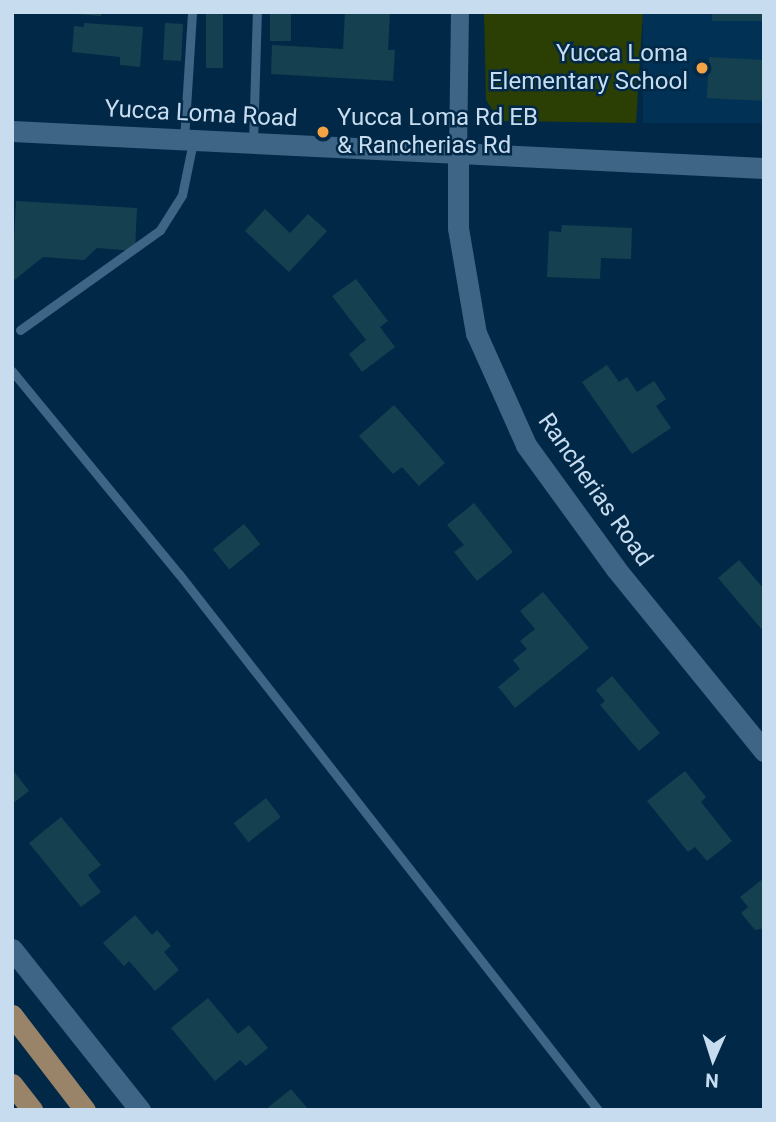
<!DOCTYPE html>
<style>
body{margin:0}
#map{position:relative;width:776px;height:1122px;overflow:hidden;background:#012947;font-family:Roboto,sans-serif}
div>[style]{position:absolute}
[style*='--x']{left:calc(var(--x)*1px);top:calc(var(--y)*1px);width:calc(var(--w)*1px);rotate:calc(var(--a)*1deg)}
.built>*{inset:0;background:#013255;transform-origin:0 0}
.green>*{inset:0;background:#2b3e03}
.building>*{inset:0;background:#154050;transform-origin:0 0}
.lane>*{height:9px;margin:-4.5px;padding:0 4.5px;transform-origin:4.5px;border-radius:4.5px;background:#3e6486}
.street>*{height:18px;margin:-9px;padding:0 9px;transform-origin:9px;border-radius:9px;background:#3e6486}
.secondary>*{height:21px;margin:-10.5px;padding:0 10.5px;transform-origin:10.5px;border-radius:10.5px;background:#3e6486}
.primary>*{height:21px;margin:-10.5px;padding:0 10.5px;transform-origin:10.5px;border-radius:10.5px;background:#998369}
.dots>*{width:19px;height:19px;translate:-50% -50%;box-sizing:border-box;border:4px solid #012947;border-radius:50%}
span{translate:-50% -50%;white-space:nowrap;text-align:center;line-height:1.15;-webkit-text-stroke:5px #012947;paint-order:stroke}
.poi-label{font-size:24px;color:#c7dcef}
.right{translate:-100% -50%;text-align:right}
.left{translate:0 -50%;text-align:left}
.street-label{font-size:24px;color:#c7dcef}
.frame{position:absolute;inset:0;border:14px solid #c7dcef;pointer-events:none}
.north{position:absolute;left:678px;top:1024px;width:70px;height:70px;-webkit-text-stroke:5px #012947;paint-order:stroke;rotate:183deg;font-size:19px;font-weight:700;line-height:28px;text-align:center;color:#c7dcef}
.north::after{content:'';display:block;margin:auto;width:24px;height:32px;background:#c7dcef;clip-path:polygon(50% 0,100% 100%,50% 72%,0 100%)}
</style>
<div id="map">
<div class="built">
<div style="left:643px;top:12px;width:121px;height:111px"></div>
</div>
<div class="green">
<div style="clip-path:polygon(484px 12px,643px 12px,636px 123px,500px 121px,486px 100px)"></div>
</div>
<div class="building">
<div style="clip-path:polygon(77px 12px,101px 12px,101px 16px,77px 14px)"></div>
<div style="left:206px;top:12px;width:17px;height:56px"></div>
<div style="left:270px;top:12px;width:21px;height:29px"></div>
<div style="clip-path:polygon(345px 12px,390px 12px,388px 50px,395px 50px,393px 81px,271px 74px,272px 45px,343px 49px)"></div>
<div style="left:712px;top:12px;width:52px;height:9px"></div>
<div style="clip-path:polygon(84px 23px,143px 27px,140px 67px,120px 65px,120px 57px,72px 52px,74px 26px,84px 27px)"></div>
<div style="left:165px;top:23px;width:18px;height:37px;rotate:3deg"></div>
<div style="left:709px;top:57px;width:55px;height:41px;rotate:3deg"></div>
<div style="clip-path:polygon(16px 201px,137px 208px,135px 251px,97px 248px,84px 260px,43px 257px,12px 282px)"></div>
<div style="clip-path:polygon(265px 209px,290px 233px,308px 214px,327px 231px,289px 272px,245px 231px)"></div>
<div style="clip-path:polygon(562px 225px,632px 228px,631px 259px,601px 258px,600px 279px,547px 277px,549px 231px,561px 232px)"></div>
<div style="clip-path:polygon(356px 279px,388px 321px,380px 327px,395px 347px,362px 372px,349px 354px,366px 340px,332px 296px)"></div>
<div style="clip-path:polygon(607px 365px,619px 382px,627px 377px,637px 392px,654px 381px,666px 399px,656px 406px,671px 428px,632px 454px,582px 382px)"></div>
<div style="clip-path:polygon(394px 405px,445px 463px,419px 486px,402px 467px,393px 474px,359px 436px)"></div>
<div style="clip-path:polygon(474px 503px,513px 552px,477px 581px,454px 552px,464px 545px,447px 525px)"></div>
<div style="left:244px;top:524px;width:26px;height:40px;rotate:51deg"></div>
<div style="clip-path:polygon(739px 560px,764px 589px,764px 632px,718px 578px)"></div>
<div style="clip-path:polygon(543px 592px,589px 648px,515px 708px,498px 687px,520px 669px,513px 660px,527px 649px,520px 641px,535px 629px,520px 611px)"></div>
<div style="clip-path:polygon(612px 676px,660px 733px,639px 751px,600px 705px,605px 701px,596px 690px)"></div>
<div style="clip-path:polygon(12px 769px,29px 791px,12px 804px)"></div>
<div style="clip-path:polygon(685px 771px,706px 797px,701px 802px,732px 841px,707px 861px,695px 847px,688px 852px,647px 801px)"></div>
<div style="left:266px;top:798px;width:24px;height:41px;rotate:52deg"></div>
<div style="clip-path:polygon(61px 817px,101px 865px,88px 875px,101px 892px,81px 907px,29px 843px)"></div>
<div style="clip-path:polygon(764px 878px,764px 928px,755px 930px,741px 913px,748px 907px,740px 897px)"></div>
<div style="clip-path:polygon(135px 915px,152px 935px,157px 930px,171px 946px,164px 952px,179px 970px,155px 991px,129px 961px,124px 966px,103px 943px)"></div>
<div style="clip-path:polygon(208px 998px,238px 1034px,249px 1025px,268px 1048px,246px 1066px,240px 1060px,215px 1081px,171px 1028px)"></div>
<div style="clip-path:polygon(291px 1089px,309px 1110px,265px 1110px)"></div>
</div>
<div class="lane">
<div style="--x:184;--y:140;--w:128;--a:-86.4"></div>
<div style="--x:253;--y:143;--w:131;--a:-88.3"></div>
<div style="--x:20;--y:330;--w:172;--a:-35.5"></div>
<div style="--x:160;--y:230;--w:41;--a:-57.8"></div>
<div style="--x:182;--y:195;--w:54;--a:-78.3"></div>
<div style="--x:12;--y:371;--w:263;--a:50.6"></div>
<div style="--x:179;--y:574;--w:680;--a:51.98"></div>
</div>
<div class="street">
<div style="--x:458;--y:154;--w:142;--a:-89.2"></div>
</div>
<div class="secondary">
<div style="--x:12;--y:131;--w:753;--a:2.82"></div>
<div style="--x:458;--y:154;--w:74;--a:90"></div>
<div style="--x:458;--y:228;--w:107;--a:80.3"></div>
<div style="--x:476;--y:333;--w:123;--a:65.9"></div>
<div style="--x:526;--y:445;--w:153;--a:54"></div>
<div style="--x:616;--y:569;--w:235;--a:50.9"></div>
<div style="--x:12;--y:949;--w:206;--a:51.5"></div>
</div>
<div class="primary">
<div style="--x:12;--y:1015;--w:120;--a:52.5"></div>
<div style="--x:12;--y:1084;--w:33;--a:52"></div>
</div>
<div class="dots">
<div style="left:702px;top:68px;background:#f4a344"></div>
<div style="left:323px;top:132px;background:#f4a344"></div>
</div>
<div class="poi-label">
<span class="right" style="left:688px;top:68px">Yucca Loma<br>Elementary School</span>
<span class="left" style="left:337px;top:132px">Yucca Loma Rd EB<br>&amp; Rancherias Rd</span>
</div>
<div class="street-label">
<span style="left:201px;top:114px;rotate:3deg">Yucca Loma Road</span>
<span style="left:595px;top:490px;rotate:55deg">Rancherias Road</span>
</div>
<div class="frame"></div>
<div class="north">N</div>
</div>
